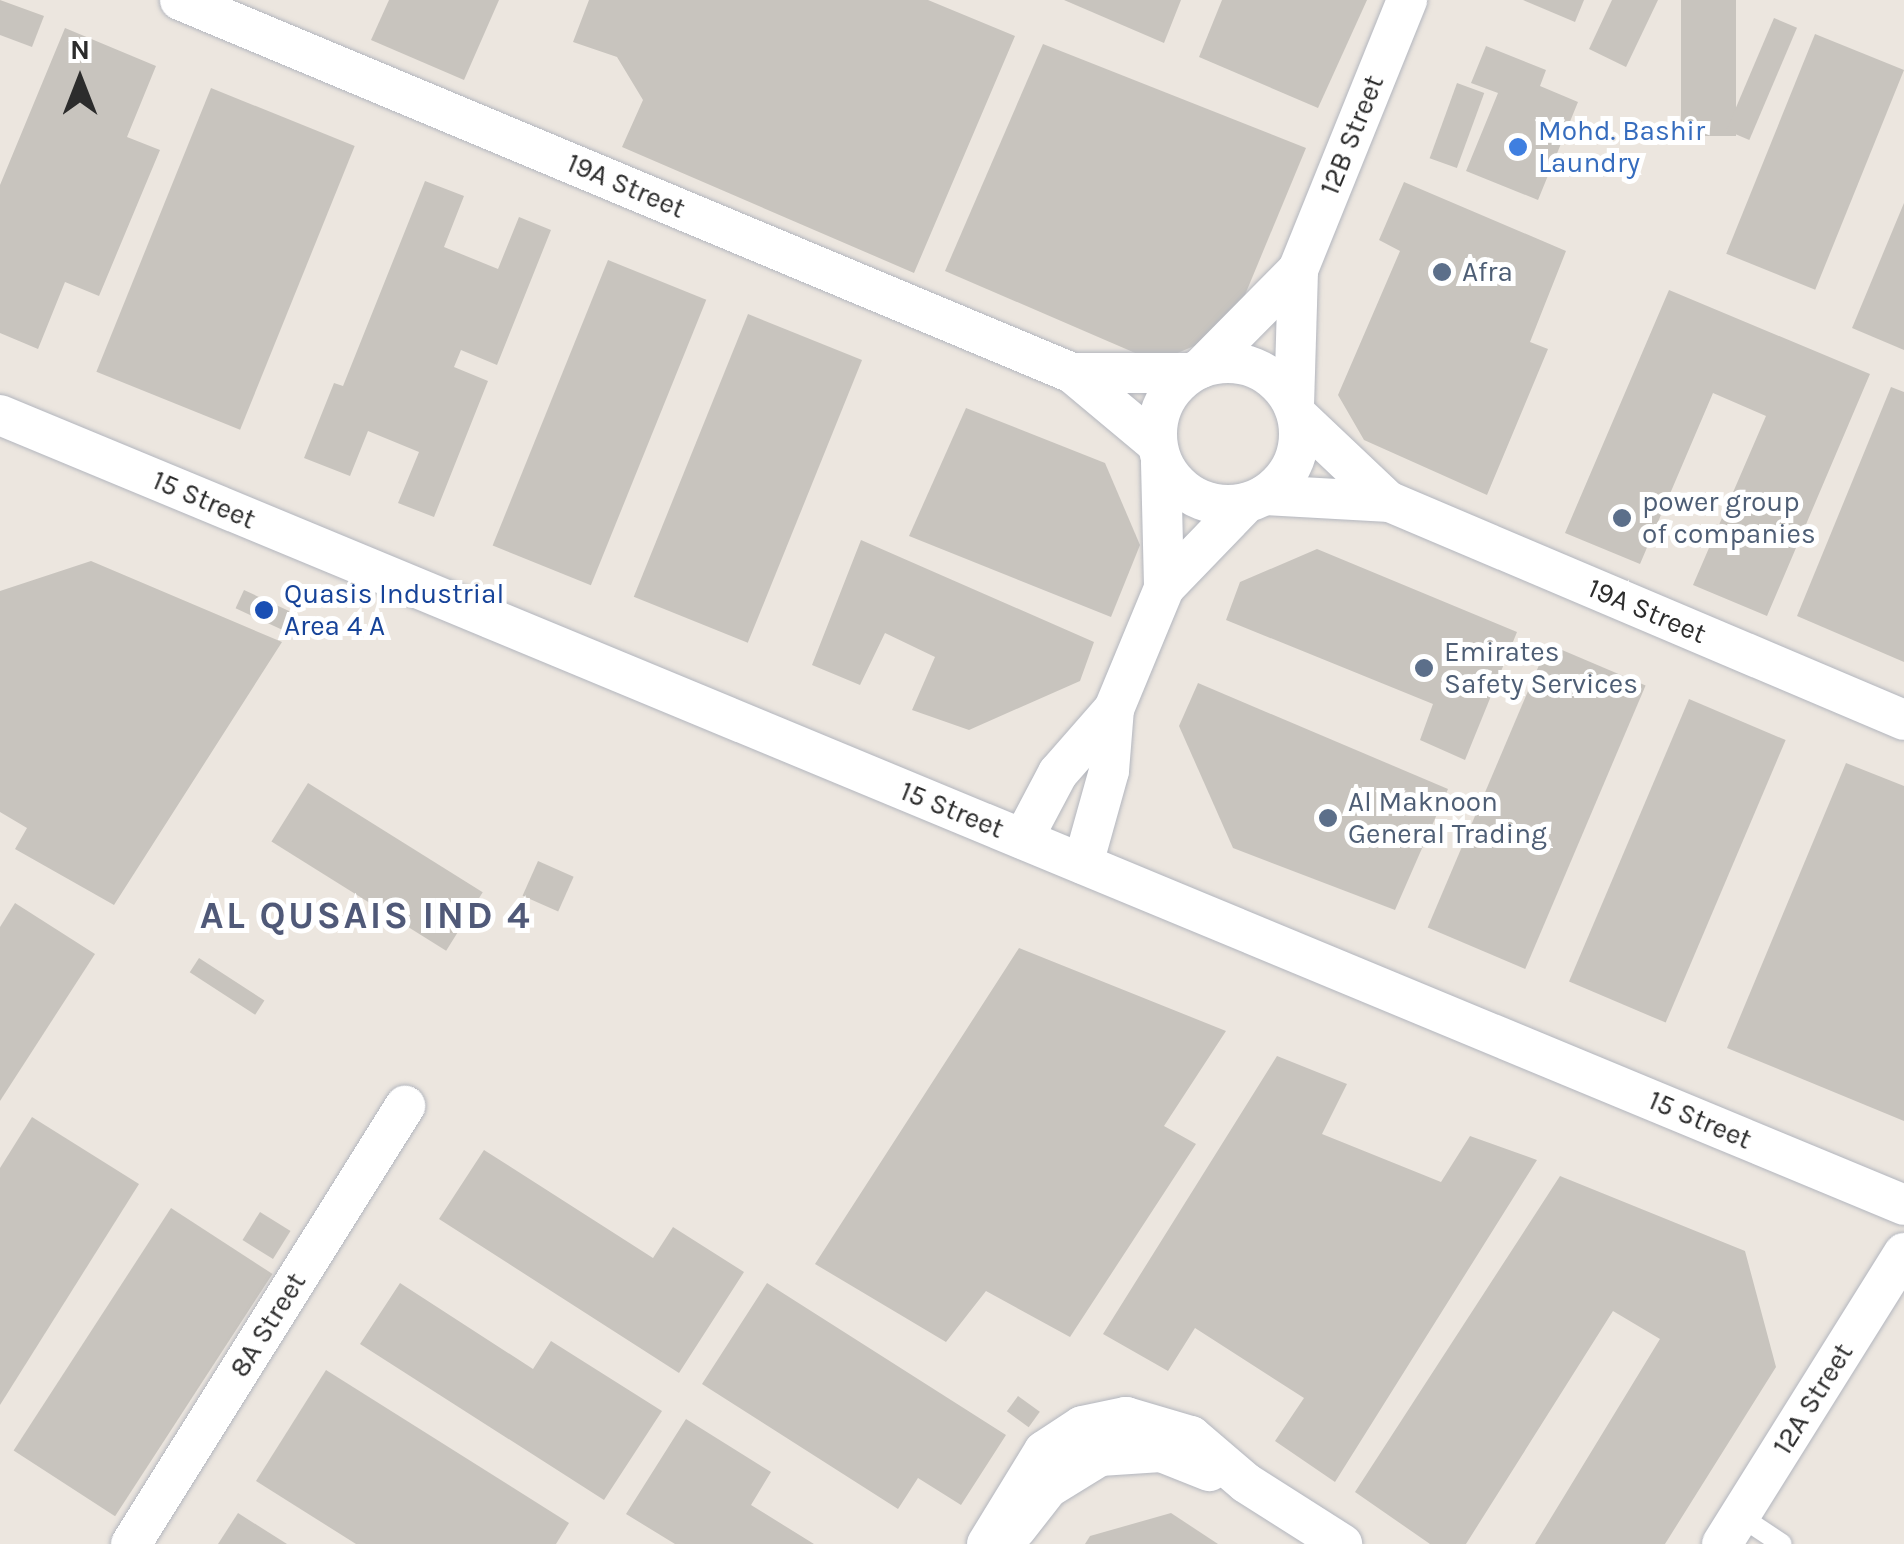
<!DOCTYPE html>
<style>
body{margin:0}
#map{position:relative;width:1904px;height:1544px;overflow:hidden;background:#ece6df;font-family:Karla,sans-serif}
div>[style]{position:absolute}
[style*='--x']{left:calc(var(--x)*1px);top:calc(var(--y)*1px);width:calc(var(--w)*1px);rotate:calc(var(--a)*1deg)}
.building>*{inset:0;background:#c8c4be;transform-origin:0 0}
.roads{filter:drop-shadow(0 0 2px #b3b6be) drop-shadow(0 0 2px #b3b6be)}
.lane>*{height:20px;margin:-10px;padding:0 10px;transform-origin:10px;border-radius:10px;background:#fff}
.street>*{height:40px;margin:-20px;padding:0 20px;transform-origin:20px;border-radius:20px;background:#fff}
.street>.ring{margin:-20px;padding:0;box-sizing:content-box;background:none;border:40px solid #fff;border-radius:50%}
.dots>*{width:28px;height:28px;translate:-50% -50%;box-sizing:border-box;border:5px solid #fff;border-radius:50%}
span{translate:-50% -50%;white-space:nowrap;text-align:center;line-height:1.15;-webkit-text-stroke:10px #fff;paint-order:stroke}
.shop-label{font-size:28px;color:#366cbe}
.left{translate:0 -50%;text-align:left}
.street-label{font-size:28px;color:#2c2c2c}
.service-label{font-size:28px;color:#4e5e75}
.transit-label{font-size:28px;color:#164399}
.district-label{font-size:38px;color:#505978;font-weight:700;letter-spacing:2.5px}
.north{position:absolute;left:30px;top:30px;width:100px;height:100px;-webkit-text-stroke:8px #fff;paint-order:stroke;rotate:0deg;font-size:28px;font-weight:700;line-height:40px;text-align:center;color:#2c2c2c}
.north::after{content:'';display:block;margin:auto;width:35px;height:45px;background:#2c2c2c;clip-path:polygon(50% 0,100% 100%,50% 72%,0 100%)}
</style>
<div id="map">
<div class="building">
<div style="clip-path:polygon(0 0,44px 16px,32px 47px,0 35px)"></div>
<div style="clip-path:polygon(389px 0,499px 0,464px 80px,371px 40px)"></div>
<div style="clip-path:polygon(589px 0,928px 0,1015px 36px,914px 273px,622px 147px,643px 100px,617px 57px,573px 42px)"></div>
<div style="clip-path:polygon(1064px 0,1181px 0,1164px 43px)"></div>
<div style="clip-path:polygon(1222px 0,1367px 0,1318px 108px,1199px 57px)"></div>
<div style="clip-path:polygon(1523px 0,1584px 0,1575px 22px)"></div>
<div style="clip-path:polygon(1612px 0,1658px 0,1626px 67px,1589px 49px)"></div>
<div style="left:1681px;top:0;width:55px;height:136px"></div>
<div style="left:1774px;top:18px;width:25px;height:122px;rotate:23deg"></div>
<div style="clip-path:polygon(65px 28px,156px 66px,127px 137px,160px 150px,99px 296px,65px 282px,38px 349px,0 333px,0 185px)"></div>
<div style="left:1815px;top:34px;width:96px;height:237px;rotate:22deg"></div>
<div style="clip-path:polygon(1043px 44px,1306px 148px,1230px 331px,1156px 362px,945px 271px)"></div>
<div style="clip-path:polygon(1486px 46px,1546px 70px,1540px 86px,1578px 102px,1538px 200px,1466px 171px,1498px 93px,1471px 83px)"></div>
<div style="left:1457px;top:83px;width:29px;height:80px;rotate:20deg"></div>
<div style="left:211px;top:88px;width:155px;height:306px;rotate:22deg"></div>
<div style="clip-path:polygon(425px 181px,464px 196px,444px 247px,498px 269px,519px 217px,551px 230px,497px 365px,461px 350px,454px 367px,488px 381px,434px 517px,398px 503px,419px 452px,368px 431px,350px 476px,304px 458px,334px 383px,343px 386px)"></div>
<div style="clip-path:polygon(1404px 182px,1566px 251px,1530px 342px,1548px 349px,1487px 495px,1364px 440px,1338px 395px,1400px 251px,1379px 240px)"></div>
<div style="clip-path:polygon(1904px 203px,1904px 350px,1852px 328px)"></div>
<div style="left:608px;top:260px;width:106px;height:308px;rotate:22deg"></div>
<div style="clip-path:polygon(1669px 290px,1870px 374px,1767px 616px,1693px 585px,1766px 416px,1713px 393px,1640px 564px,1565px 533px)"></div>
<div style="left:748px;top:314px;width:123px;height:305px;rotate:22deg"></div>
<div style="clip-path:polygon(1891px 387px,1904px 392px,1904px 662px,1797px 616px)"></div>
<div style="clip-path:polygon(966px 408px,1105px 463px,1140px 545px,1111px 617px,909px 536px)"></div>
<div style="clip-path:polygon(861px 540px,1094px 642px,1080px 681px,969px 730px,912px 710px,935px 657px,885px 633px,860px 685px,812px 665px)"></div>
<div style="clip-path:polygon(1317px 549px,1517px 632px,1465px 760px,1420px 740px,1433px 704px,1226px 620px,1240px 582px)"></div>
<div style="clip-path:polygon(91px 561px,282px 642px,114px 905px,15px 849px,27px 828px,0 812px,0 591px)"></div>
<div style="left:244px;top:590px;width:52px;height:20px;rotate:25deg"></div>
<div style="left:1548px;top:644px;width:106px;height:308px;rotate:23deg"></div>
<div style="clip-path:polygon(1198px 683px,1448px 789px,1395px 910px,1233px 848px,1179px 726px)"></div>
<div style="left:1689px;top:699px;width:105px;height:307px;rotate:23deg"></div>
<div style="clip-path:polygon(1846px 763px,1904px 786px,1904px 1121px,1727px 1048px)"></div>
<div style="left:308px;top:783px;width:206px;height:69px;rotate:32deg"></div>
<div style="left:538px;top:861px;width:39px;height:38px;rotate:24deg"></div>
<div style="clip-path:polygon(15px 903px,95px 954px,0 1101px,0 927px)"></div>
<div style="clip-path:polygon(1019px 948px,1226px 1031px,1164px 1126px,1196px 1144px,1070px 1337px,986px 1291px,946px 1342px,815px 1264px)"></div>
<div style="left:199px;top:958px;width:78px;height:17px;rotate:33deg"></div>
<div style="clip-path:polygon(1277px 1056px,1347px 1084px,1322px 1134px,1441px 1182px,1470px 1136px,1537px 1160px,1335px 1482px,1275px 1441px,1304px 1398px,1195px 1328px,1168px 1371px,1103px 1334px)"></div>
<div style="clip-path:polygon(32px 1117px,139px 1184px,0 1405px,0 1168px)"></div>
<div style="clip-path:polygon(484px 1150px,653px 1258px,673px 1227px,744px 1272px,679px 1373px,439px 1219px)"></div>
<div style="clip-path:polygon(1560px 1176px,1745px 1251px,1776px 1367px,1665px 1544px,1535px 1544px,1660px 1339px,1613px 1311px,1466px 1544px,1430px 1544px,1355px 1492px)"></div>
<div style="left:171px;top:1208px;width:121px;height:289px;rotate:33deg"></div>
<div style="left:260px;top:1212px;width:36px;height:33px;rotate:32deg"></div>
<div style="clip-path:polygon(400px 1283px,533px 1369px,551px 1341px,662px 1411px,604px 1500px,360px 1344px)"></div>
<div style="clip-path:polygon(767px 1283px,1006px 1435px,961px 1505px,918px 1478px,898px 1509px,702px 1384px)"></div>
<div style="clip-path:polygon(326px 1370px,569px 1523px,556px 1544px,356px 1544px,256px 1481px)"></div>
<div style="left:1018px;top:1396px;width:27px;height:19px;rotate:36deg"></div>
<div style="clip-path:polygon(686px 1419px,771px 1472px,751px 1505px,814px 1544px,675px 1544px,626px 1514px)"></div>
<div style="clip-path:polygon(238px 1513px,287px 1544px,218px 1544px)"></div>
<div style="clip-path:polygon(1171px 1513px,1218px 1544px,1085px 1544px,1090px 1536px)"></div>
</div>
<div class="roads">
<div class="lane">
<div style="--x:1740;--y:1516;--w:50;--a:33.7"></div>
</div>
<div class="street">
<div style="--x:180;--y:0;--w:967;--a:22.69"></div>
<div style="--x:1072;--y:373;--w:109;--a:39.8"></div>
<div class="ring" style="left:1157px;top:363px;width:102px;height:102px"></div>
<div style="--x:1201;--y:368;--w:138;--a:-45.3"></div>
<div style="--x:1298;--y:270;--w:291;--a:-68"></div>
<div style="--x:1072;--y:373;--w:118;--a:0"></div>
<div style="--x:1294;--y:406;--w:136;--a:-88.3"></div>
<div style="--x:0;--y:415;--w:2061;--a:22.53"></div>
<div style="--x:1297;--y:415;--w:124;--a:43.4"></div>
<div style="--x:1161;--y:463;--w:125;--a:88.6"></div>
<div style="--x:1265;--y:495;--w:125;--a:3.2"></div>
<div style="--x:1390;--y:502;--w:558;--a:22.98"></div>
<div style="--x:1023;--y:839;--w:75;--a:-62.1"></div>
<div style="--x:1058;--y:773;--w:85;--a:-48.8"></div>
<div style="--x:1083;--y:864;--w:97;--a:-74.4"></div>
<div style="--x:1109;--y:771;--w:62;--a:-85.4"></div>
<div style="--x:1114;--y:709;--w:131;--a:-67.5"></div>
<div style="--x:1164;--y:588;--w:118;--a:-46"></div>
<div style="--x:1016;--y:1529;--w:52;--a:-52"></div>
<div style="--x:1048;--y:1488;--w:61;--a:-31.6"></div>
<div style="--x:1100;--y:1456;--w:61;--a:-3.8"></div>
<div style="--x:1161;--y:1452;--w:52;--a:21.6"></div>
<div style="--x:131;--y:1544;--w:517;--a:-57.97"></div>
<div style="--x:987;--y:1544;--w:109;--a:-58.5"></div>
<div style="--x:1044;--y:1451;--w:45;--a:-33.3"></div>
<div style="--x:1082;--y:1426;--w:45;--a:-11.6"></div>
<div style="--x:1126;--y:1417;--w:68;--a:16.3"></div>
<div style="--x:1191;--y:1436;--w:72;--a:40.5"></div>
<div style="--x:1246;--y:1483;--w:114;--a:32.4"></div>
<div style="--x:1722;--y:1544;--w:343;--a:-58"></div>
</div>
</div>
<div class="dots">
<div style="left:1518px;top:147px;background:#3f7fe0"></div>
<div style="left:1442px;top:272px;background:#5c6f8a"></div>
<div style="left:1622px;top:518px;background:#5c6f8a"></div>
<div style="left:264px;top:610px;background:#1a4fb4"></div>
<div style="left:1424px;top:668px;background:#5c6f8a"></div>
<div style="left:1328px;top:818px;background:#5c6f8a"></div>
</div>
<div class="shop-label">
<span class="left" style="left:1538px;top:147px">Mohd. Bashir<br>Laundry</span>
</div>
<div class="street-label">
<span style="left:1352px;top:135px;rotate:-68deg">12B Street</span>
<span style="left:626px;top:186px;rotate:23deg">19A Street</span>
<span style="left:204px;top:500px;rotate:23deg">15 Street</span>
<span style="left:1647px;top:611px;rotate:23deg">19A Street</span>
<span style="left:952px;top:810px;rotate:22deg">15 Street</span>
<span style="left:1700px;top:1120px;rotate:23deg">15 Street</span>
<span style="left:268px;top:1325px;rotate:-58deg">8A Street</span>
<span style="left:1813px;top:1399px;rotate:-58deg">12A Street</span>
</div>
<div class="service-label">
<span class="left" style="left:1462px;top:272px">Afra</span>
<span class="left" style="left:1642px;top:518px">power group<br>of companies</span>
<span class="left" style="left:1444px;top:668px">Emirates<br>Safety Services</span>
<span class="left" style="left:1348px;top:818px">Al Maknoon<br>General Trading</span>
</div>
<div class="transit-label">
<span class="left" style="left:284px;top:610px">Quasis Industrial<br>Area 4 A</span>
</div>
<div class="district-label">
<span style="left:366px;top:916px">AL QUSAIS IND 4</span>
</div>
<div class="north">N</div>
</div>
